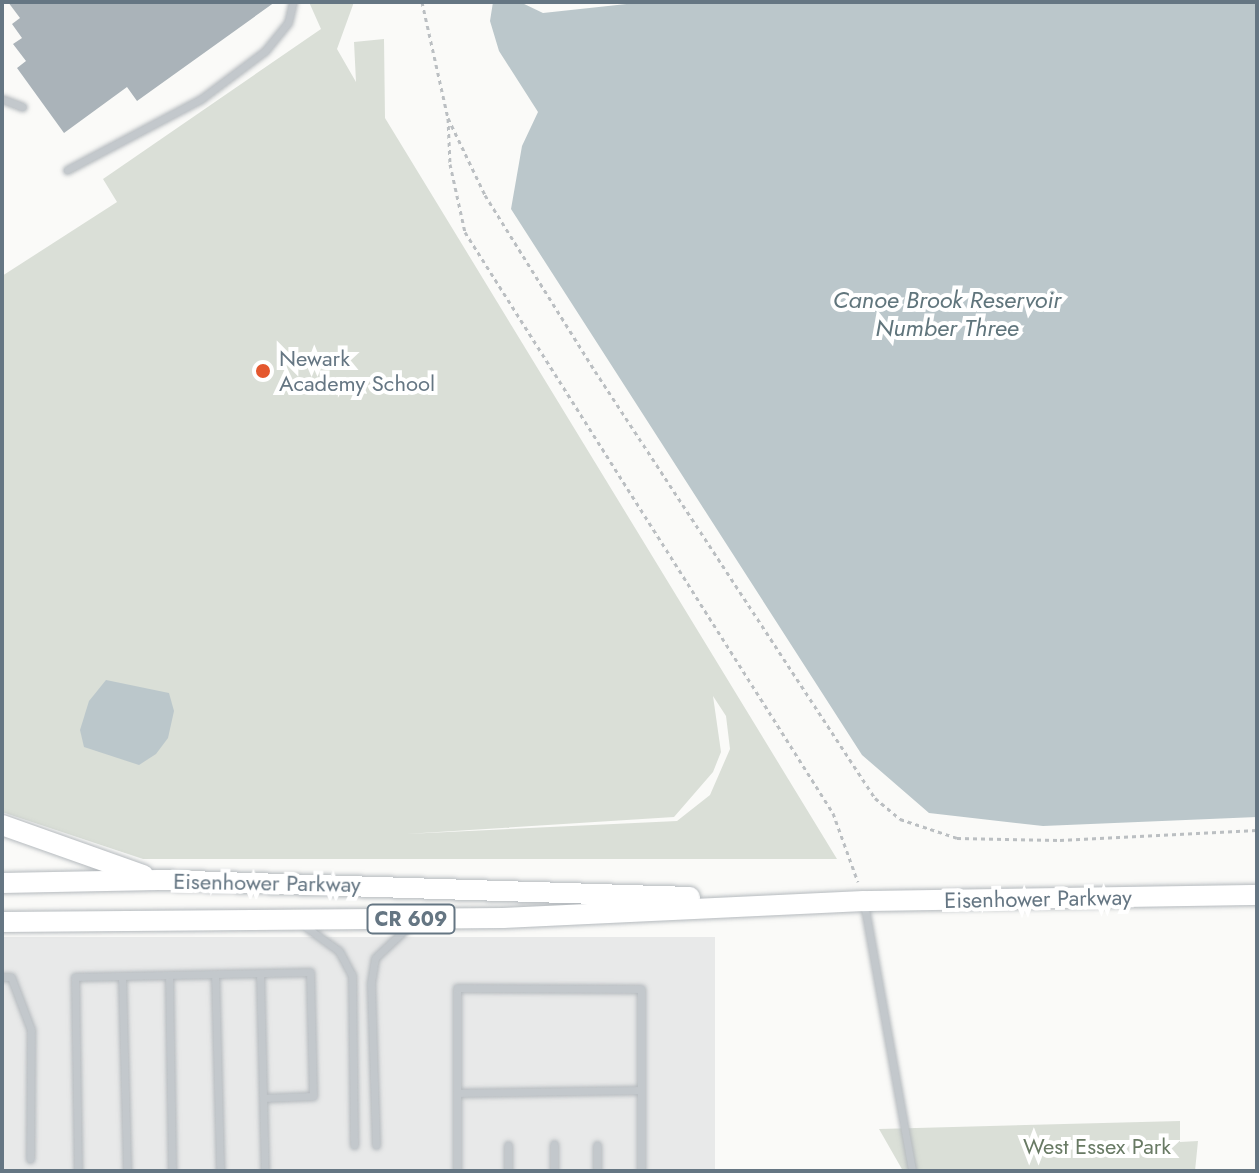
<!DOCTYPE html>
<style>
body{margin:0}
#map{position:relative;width:1259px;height:1173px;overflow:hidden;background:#fafaf8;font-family:Jost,sans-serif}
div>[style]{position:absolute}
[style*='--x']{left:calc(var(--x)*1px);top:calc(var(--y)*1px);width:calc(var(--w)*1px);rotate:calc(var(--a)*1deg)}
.built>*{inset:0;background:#e8e9e9;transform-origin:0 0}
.green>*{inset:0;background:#dadfd7}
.water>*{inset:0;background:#bbc7cb}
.building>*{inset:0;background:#aab3b9}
.path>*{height:3px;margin-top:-1.5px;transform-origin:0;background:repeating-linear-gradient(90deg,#bbbfc2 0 4px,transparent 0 8px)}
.roads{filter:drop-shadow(0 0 2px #b5babe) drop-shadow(0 0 2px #b5babe)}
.lane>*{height:7px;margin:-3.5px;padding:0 3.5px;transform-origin:3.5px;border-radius:3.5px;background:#c3c8cc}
.primary>*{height:20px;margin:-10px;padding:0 10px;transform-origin:10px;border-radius:10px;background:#fff}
.dots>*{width:22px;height:22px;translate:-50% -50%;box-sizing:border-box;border:4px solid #fff;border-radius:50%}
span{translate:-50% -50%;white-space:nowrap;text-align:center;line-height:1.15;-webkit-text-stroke:8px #fff;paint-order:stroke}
.shield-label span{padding:2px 6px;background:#fff;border:2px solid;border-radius:6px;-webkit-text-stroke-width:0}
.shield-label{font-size:20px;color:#657683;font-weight:700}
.poi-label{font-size:22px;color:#657683}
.left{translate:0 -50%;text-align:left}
.street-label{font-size:22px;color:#657683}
.park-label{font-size:22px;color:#687a64}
.water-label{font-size:24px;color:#60757c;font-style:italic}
.frame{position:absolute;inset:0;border:4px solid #657683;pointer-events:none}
</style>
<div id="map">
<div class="built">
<div style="left:715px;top:937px;width:234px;height:713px;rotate:90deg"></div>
</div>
<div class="green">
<div style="clip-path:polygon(evenodd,309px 2px,354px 2px,337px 49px,356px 82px,354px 42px,384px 39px,385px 118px,837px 859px,143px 859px,2px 812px,2px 276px,117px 202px,103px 179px,321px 29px,309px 2px,713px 696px,726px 716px,730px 749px,710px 795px,677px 821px,406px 834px,674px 817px,713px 772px,721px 752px,713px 696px)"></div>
<div style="clip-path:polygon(1180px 1121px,1180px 1142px,1198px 1141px,1195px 1171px,903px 1171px,879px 1129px)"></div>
</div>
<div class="water">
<div style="clip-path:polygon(493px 2px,520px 2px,543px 13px,645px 2px,1257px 2px,1257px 817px,1043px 826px,929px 813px,862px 755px,511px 209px,522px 146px,538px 112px,499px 51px,490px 21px)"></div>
<div style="clip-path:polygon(106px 680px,169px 693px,174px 711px,168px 738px,156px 754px,139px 765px,84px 747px,80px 730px,89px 701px)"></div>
</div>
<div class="building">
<div style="clip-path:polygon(8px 2px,275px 2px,137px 101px,127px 87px,64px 133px,17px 68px,26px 61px,13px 44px,22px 38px,12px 24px,20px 18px)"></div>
</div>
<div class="path">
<div style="--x:422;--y:2;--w:119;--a:77.4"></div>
<div style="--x:448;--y:118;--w:46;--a:87.5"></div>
<div style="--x:450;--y:164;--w:70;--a:77.6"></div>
<div style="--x:465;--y:232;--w:688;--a:57.65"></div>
<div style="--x:833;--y:813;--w:73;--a:70.1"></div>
<div style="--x:448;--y:118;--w:85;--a:64.3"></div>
<div style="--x:485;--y:195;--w:208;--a:58"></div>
<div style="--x:595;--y:371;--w:511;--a:56.75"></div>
<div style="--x:875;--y:798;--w:33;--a:40"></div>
<div style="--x:900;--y:819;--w:60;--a:18.4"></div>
<div style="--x:957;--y:838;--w:103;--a:1.1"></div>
<div style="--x:1060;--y:840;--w:197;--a:-2.9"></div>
</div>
<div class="roads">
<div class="lane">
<div style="--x:2;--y:99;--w:22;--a:21"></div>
<div style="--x:67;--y:170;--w:152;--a:-27.9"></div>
<div style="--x:201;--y:99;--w:80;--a:-36.9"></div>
<div style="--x:265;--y:51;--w:36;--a:-51"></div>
<div style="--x:288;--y:23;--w:22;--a:-77"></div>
<div style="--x:864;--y:903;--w:272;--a:79.8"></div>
<div style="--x:303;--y:925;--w:44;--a:35.8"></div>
<div style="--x:339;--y:951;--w:27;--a:62"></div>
<div style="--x:352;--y:975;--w:170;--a:89.3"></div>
<div style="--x:260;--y:973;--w:198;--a:88.6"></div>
<div style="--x:215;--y:974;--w:197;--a:88.5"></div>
<div style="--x:169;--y:975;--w:196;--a:89.1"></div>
<div style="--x:122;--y:976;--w:195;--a:88.5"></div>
<div style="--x:2;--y:977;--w:9;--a:0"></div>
<div style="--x:11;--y:977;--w:57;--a:69.3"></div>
<div style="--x:31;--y:1030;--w:129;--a:90.4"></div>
<div style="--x:457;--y:1093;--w:183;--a:-0.9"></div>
<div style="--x:554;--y:1144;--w:27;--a:90"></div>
<div style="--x:376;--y:1145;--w:162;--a:-91.8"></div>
<div style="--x:371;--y:983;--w:25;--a:-81"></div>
<div style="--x:375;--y:958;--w:50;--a:-43.4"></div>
<div style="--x:597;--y:1145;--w:26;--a:90"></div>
<div style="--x:78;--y:1171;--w:194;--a:-90.9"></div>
<div style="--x:75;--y:977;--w:235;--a:-1.2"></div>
<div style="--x:310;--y:972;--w:124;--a:88.6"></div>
<div style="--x:313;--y:1096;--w:50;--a:177.7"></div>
<div style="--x:457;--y:1171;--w:183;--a:-90"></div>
<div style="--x:457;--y:988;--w:184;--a:0.3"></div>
<div style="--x:641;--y:989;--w:182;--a:90"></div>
<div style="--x:508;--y:1171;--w:26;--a:-90"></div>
</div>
<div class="primary">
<div style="--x:2;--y:825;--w:150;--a:19.5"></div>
<div style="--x:2;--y:883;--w:156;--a:-1.1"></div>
<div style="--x:158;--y:880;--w:532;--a:1.83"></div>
<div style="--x:2;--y:922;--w:501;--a:-0.46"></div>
<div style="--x:503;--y:918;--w:361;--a:-2.7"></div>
<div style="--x:864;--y:901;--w:393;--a:-0.9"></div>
</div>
</div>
<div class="dots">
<div style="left:263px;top:371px;background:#e4572e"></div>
</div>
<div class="shield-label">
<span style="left:411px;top:919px">CR 609</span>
</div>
<div class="poi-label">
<span class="left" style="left:279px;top:371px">Newark<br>Academy School</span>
</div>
<div class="street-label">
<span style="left:267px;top:883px;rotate:1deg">Eisenhower Parkway</span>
<span style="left:1038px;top:899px;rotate:-1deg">Eisenhower Parkway</span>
</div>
<div class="park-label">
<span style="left:1097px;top:1147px">West Essex Park</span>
</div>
<div class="water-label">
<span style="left:947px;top:314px">Canoe Brook Reservoir<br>Number Three</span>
</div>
<div class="frame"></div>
</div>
